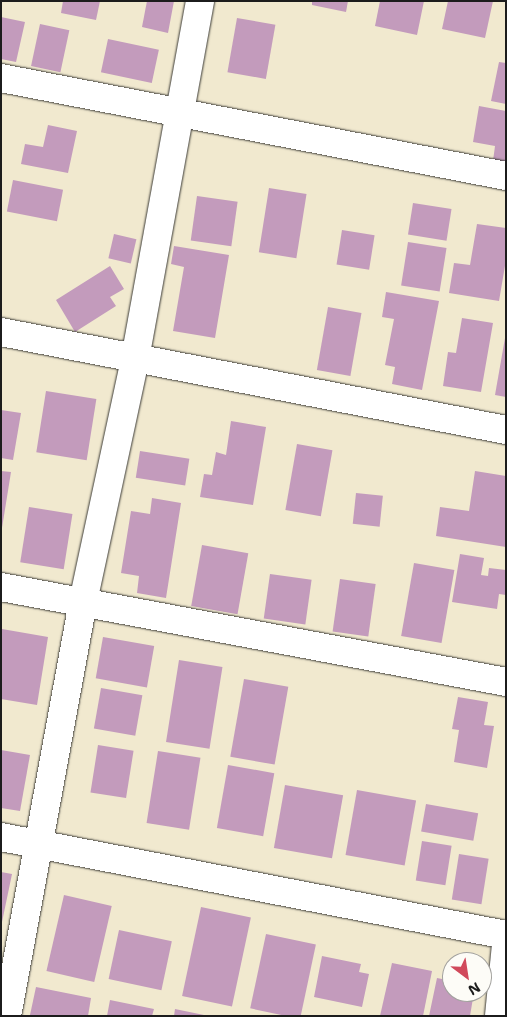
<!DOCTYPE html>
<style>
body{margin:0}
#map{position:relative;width:507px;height:1017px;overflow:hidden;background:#f1e9cf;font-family:"Shantell Sans",sans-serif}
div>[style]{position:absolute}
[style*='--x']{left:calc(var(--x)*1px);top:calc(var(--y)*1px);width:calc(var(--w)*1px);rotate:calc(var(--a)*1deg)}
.building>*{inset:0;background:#c39bbc;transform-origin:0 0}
.roads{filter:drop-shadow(0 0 1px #3c3b37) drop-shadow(0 0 1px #3c3b37)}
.street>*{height:28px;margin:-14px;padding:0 14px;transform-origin:14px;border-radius:14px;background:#fff}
span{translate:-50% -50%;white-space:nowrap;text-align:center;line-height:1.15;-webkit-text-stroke:4px #fdfcf7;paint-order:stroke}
.frame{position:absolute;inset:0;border:2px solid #1c1c1c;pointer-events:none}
.north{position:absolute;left:442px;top:952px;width:50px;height:50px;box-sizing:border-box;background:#fdfcf7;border:1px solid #a3a29f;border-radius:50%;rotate:149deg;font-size:14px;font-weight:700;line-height:20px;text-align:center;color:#1c1c1c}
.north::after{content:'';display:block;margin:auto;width:18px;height:22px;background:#d1495b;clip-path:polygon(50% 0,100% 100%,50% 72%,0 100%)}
</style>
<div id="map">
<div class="building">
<div style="clip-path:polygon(63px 1px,100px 1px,96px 20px,61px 13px)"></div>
<div style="clip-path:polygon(147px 1px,174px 1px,168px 33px,142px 27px)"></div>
<div style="clip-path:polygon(312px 1px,348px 1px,346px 12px,312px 5px)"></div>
<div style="clip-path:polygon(380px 1px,424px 1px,417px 35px,375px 26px)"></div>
<div style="clip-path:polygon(448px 1px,493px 1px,485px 38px,442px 29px)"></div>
<div style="clip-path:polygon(1px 17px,25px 22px,16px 62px,1px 59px)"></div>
<div style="left:237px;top:18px;width:39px;height:55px;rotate:10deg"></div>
<div style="left:40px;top:24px;width:30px;height:43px;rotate:12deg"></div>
<div style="left:108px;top:39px;width:52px;height:34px;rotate:12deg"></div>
<div style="clip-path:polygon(499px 62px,506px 63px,506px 104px,491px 101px)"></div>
<div style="clip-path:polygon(479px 106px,506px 111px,506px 163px,493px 161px,495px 146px,473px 142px)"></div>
<div style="clip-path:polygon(48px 125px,77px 131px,68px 173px,21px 164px,25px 144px,43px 147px)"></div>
<div style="left:13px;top:180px;width:51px;height:32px;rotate:11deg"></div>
<div style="left:269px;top:188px;width:38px;height:65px;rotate:9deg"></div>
<div style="left:197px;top:196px;width:41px;height:45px;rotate:8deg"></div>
<div style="left:413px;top:203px;width:39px;height:32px;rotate:9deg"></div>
<div style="clip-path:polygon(477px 224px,506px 228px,506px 260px,499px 301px,449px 293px,454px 263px,470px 265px)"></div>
<div style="left:342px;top:230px;width:33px;height:35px;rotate:9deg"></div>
<div style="left:114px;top:234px;width:23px;height:25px;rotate:13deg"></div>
<div style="left:408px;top:242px;width:39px;height:44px;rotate:9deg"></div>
<div style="clip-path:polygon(174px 246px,229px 255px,215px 338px,173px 331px,184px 267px,171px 264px)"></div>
<div style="clip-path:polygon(110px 266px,124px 289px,110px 297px,116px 306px,75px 332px,56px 300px)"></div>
<div style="clip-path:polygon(386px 292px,439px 301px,422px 390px,392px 384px,395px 367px,385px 365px,394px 319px,382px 317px)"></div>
<div style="left:328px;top:307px;width:34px;height:64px;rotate:10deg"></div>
<div style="clip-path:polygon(462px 318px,493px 323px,481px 392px,443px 386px,448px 352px,456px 353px)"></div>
<div style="clip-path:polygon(505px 338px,506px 338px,506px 397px,495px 395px)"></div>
<div style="left:46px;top:391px;width:51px;height:62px;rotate:9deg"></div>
<div style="clip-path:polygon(1px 410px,21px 413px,13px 460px,1px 458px)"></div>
<div style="clip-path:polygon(231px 421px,266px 427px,253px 505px,200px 497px,204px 474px,212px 475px,216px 452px,226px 455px)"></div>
<div style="left:297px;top:444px;width:36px;height:67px;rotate:10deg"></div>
<div style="left:140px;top:451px;width:50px;height:27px;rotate:9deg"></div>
<div style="clip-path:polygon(1px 471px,11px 472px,2px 528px,1px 528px)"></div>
<div style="clip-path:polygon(475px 471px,506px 476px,506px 547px,436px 536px,440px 507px,469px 511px)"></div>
<div style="left:356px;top:493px;width:27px;height:31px;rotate:6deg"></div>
<div style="clip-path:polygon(152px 498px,181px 503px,166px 598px,137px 593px,139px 576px,121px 573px,131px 511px,150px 514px)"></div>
<div style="left:29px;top:507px;width:44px;height:56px;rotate:9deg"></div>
<div style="left:202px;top:545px;width:47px;height:62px;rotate:10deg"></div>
<div style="clip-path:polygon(460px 554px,484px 558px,481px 575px,488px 576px,489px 568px,506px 570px,506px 595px,499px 594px,497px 609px,452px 602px)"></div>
<div style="left:414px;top:563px;width:41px;height:74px;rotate:10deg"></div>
<div style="left:270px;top:574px;width:42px;height:45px;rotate:8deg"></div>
<div style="left:340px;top:579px;width:36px;height:53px;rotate:8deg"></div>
<div style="clip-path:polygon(2px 629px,48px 637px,37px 705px,1px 699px)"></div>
<div style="left:103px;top:637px;width:52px;height:42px;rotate:10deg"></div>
<div style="left:179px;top:660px;width:44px;height:83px;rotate:9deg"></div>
<div style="left:244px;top:679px;width:45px;height:79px;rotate:10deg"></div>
<div style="left:101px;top:688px;width:42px;height:41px;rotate:10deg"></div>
<div style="clip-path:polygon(458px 697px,488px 702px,484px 725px,494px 726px,487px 768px,454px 762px,459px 730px,452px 729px)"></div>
<div style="left:98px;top:745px;width:36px;height:48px;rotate:9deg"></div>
<div style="clip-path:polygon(1px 750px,30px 755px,20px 811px,1px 808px)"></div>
<div style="left:158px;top:751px;width:43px;height:73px;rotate:9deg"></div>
<div style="left:228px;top:765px;width:47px;height:64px;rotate:10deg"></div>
<div style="left:285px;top:785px;width:59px;height:64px;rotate:10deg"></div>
<div style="left:357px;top:790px;width:60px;height:66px;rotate:10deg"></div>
<div style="left:426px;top:804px;width:53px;height:28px;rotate:10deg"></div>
<div style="left:422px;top:841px;width:30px;height:40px;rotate:9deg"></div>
<div style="left:459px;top:854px;width:30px;height:46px;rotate:9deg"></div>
<div style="clip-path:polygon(1px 872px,12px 874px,2px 922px,1px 922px)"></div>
<div style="left:64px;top:895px;width:49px;height:78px;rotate:13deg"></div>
<div style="left:201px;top:907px;width:51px;height:91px;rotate:12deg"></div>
<div style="left:119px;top:930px;width:54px;height:50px;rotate:12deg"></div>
<div style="left:266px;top:934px;width:51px;height:76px;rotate:12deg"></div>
<div style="clip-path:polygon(322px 956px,361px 964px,359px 972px,369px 974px,362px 1007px,314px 997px)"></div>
<div style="clip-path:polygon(392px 963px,432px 971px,423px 1016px,380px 1016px)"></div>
<div style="clip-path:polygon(437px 978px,452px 981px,452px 992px,474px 992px,470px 1016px,429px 1016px)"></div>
<div style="clip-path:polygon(36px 987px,91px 998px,88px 1016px,30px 1015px)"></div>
<div style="clip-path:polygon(110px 1000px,154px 1009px,152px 1016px,107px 1016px)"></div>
<div style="clip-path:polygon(175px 1009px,204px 1015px,204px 1016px,174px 1016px)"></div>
</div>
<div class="roads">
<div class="street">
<div style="--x:1;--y:78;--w:514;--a:10.98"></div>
<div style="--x:1;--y:332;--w:514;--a:10.98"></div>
<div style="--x:1;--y:587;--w:514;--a:10.65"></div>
<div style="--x:1;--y:837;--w:514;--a:10.98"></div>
<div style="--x:7;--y:1016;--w:421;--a:-79.6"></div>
<div style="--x:83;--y:602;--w:249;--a:-77.9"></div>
<div style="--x:135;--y:359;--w:364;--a:-79.7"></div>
<div style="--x:499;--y:1016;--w:71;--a:-84.4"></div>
</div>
</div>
<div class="frame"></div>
<div class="north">N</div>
</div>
